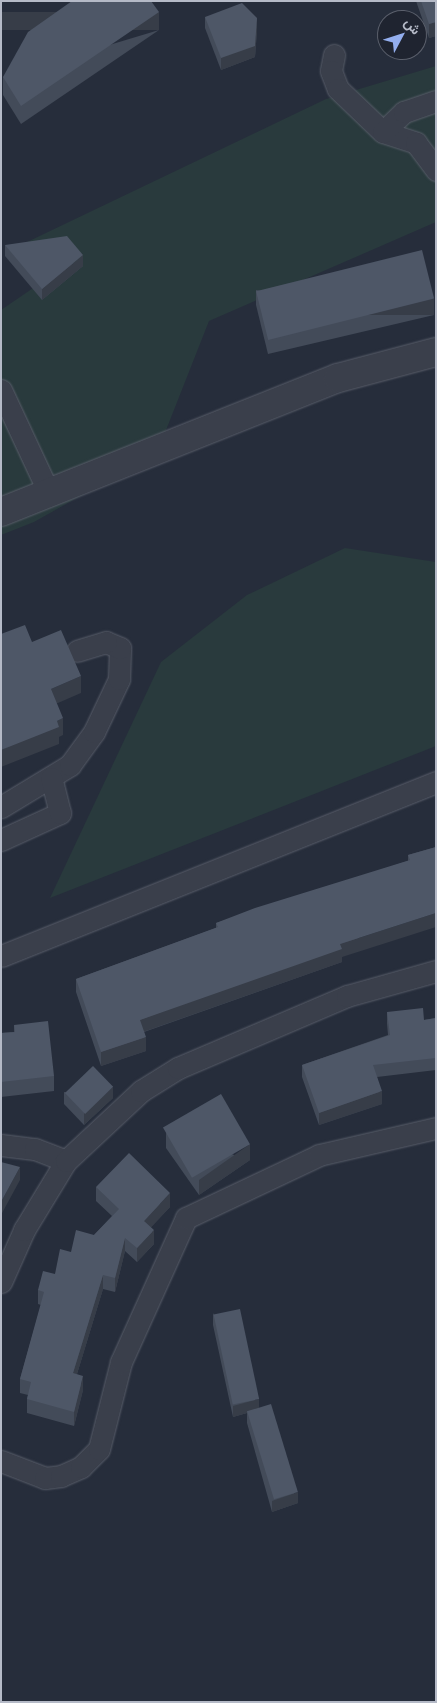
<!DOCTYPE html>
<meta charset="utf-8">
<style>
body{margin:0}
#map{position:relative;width:437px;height:1703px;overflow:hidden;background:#262d3b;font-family:Barlow,Vazirmatn,sans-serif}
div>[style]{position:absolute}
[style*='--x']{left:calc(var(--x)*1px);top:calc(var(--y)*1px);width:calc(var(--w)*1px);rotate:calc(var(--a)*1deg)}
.green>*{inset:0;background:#293a3d}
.roads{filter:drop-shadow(0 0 1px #585d69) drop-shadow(0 0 1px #585d69)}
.minor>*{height:21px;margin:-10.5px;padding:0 10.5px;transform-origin:10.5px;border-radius:10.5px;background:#3a3f4b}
.tertiary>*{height:28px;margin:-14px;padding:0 14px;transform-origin:14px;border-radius:14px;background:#3a3f4b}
.wall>*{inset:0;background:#434b59}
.shaded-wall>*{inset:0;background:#373d48;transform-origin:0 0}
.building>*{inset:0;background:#4e5767;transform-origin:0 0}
span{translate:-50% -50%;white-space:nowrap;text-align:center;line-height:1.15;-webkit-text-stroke:4px #1f2430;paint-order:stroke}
.frame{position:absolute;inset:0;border:2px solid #b5bac7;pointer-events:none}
.north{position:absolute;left:377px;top:10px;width:50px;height:50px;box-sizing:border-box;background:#1f2430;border:1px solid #5b606c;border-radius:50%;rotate:50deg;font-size:14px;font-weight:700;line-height:20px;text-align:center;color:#b5bac7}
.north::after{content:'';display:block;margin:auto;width:18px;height:22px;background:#93aeee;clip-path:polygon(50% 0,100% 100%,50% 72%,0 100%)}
</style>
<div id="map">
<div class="green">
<div style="clip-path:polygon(436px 66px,436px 222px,209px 321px,157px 453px,34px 522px,1px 535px,1px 310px,83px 254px,25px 243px,326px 99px)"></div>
<div style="clip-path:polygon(345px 548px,436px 562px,436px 746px,50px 898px,161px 662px,247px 595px)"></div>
</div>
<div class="roads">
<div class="minor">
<div style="--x:334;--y:55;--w:16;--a:101"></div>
<div style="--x:331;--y:71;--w:19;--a:69"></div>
<div style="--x:338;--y:89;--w:62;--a:43.7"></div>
<div style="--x:383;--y:132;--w:35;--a:18"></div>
<div style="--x:416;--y:143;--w:34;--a:53"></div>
<div style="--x:383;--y:132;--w:29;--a:-44"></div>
<div style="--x:404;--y:112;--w:34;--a:-19"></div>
<div style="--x:1;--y:390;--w:114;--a:65"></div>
<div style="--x:1;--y:807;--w:81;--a:-31.3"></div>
<div style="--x:70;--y:765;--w:41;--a:-54"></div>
<div style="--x:94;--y:732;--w:59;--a:-64.7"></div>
<div style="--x:119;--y:679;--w:31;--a:-88"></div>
<div style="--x:120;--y:648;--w:15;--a:-157"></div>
<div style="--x:106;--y:642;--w:30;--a:163"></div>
<div style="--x:1;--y:840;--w:65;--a:-24.6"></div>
<div style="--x:60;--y:813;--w:36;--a:-104"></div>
<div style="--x:1;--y:956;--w:469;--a:-21.8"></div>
<div style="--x:1;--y:1145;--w:34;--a:7"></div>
<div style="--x:35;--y:1149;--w:33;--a:21"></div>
<div style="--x:1;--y:1282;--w:57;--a:-66.1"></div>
<div style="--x:24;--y:1230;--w:81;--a:-58.7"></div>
<div style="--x:66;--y:1161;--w:103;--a:-43"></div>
<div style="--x:141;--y:1091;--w:44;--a:-31.9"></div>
<div style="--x:178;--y:1068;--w:184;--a:-23.1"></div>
<div style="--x:347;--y:996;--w:92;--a:-15.7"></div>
<div style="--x:1;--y:1461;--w:47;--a:21.1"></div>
<div style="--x:45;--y:1478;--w:16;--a:-7"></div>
<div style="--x:61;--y:1476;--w:22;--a:-24"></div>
<div style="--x:81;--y:1467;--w:25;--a:-45"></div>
<div style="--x:99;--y:1449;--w:90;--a:-75.8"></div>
<div style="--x:121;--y:1362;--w:158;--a:-65.7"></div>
<div style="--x:186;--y:1218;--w:147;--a:-25.3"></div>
<div style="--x:319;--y:1155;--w:120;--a:-13"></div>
</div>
<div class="tertiary">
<div style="--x:1;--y:512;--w:363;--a:-21.7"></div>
<div style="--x:338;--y:378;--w:101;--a:-14.9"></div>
</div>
</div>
<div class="wall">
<div style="clip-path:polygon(416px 1px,436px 1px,436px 36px,429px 38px)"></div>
<div style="clip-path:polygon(205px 17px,257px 30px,255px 57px,221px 70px,205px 28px)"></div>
<div style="clip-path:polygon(159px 30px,21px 124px,3px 95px,3px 77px)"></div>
<div style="clip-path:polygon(5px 245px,83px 266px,42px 300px,5px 256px)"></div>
<div style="clip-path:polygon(256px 290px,434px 315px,268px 354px,256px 305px)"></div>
<div style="clip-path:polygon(436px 847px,342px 957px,342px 962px,144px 1032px,146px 1051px,101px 1066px,76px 992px,76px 979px,216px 928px,216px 923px,408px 861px,408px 855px)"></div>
<div style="clip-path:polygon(387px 1012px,424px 1020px,436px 1018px,436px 1070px,377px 1077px,382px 1104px,319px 1125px,302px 1077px,302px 1065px,388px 1035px,387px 1024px)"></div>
<div style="clip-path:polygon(14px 1025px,54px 1076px,54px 1091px,1px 1097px,1px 1033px,14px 1032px)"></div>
<div style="clip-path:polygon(64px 1092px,113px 1098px,84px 1125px,64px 1104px)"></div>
<div style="clip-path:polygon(166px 1133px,250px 1160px,199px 1195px,166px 1148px)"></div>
<div style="clip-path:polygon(96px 1187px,170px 1207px,151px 1227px,154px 1244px,137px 1262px,125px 1251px,115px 1292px,103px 1289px,77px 1374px,83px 1390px,74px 1426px,27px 1413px,27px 1399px,28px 1395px,20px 1393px,20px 1379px,41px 1305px,38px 1304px,38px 1290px,55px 1274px,71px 1252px,94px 1235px,112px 1216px,96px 1201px)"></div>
<div style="clip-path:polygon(213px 1313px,259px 1408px,298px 1503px,272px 1512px,247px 1423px,247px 1413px,233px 1417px,213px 1325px)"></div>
</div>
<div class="shaded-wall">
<div style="left:159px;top:12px;width:18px;height:167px;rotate:90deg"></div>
<div style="clip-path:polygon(257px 18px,257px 30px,255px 57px,221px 70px,221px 58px)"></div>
<div style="clip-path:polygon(436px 22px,436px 36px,429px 38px,429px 24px)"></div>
<div style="clip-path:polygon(83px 255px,83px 266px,42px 300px,42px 289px)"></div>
<div style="left:434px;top:299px;width:16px;height:171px;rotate:90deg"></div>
<div style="clip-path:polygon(81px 676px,81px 693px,51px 706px,51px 689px)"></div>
<div style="clip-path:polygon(63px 718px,63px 735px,59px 737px,59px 744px,1px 767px,1px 750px)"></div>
<div style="clip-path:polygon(436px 913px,436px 927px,342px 957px,342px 962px,140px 1033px,140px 1020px,340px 944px)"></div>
<div style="clip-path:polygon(146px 1037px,146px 1051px,101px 1066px,101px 1052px)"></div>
<div style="clip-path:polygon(113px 1087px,113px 1098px,84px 1125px,84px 1113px)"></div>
<div style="clip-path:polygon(382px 1091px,382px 1104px,319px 1125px,319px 1113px)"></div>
<div style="clip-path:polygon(250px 1144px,250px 1160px,199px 1195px,199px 1180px)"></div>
<div style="clip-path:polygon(20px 1167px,20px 1180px,1px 1215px,1px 1202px)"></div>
<div style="clip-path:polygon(170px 1193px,170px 1207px,144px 1235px,144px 1221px)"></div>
<div style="clip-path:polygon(154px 1230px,154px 1244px,137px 1262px,137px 1248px)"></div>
<div style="clip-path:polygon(125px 1238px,125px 1251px,115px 1292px,115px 1278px)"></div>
<div style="clip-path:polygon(103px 1275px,103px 1289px,73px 1387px,73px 1373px)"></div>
<div style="clip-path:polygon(83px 1376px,83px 1390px,74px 1426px,74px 1412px)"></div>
<div style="clip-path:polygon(259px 1399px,259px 1410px,247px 1411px,247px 1413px,233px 1417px,233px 1406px)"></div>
<div style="clip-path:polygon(298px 1492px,298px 1503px,272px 1512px,272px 1501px)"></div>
</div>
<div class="building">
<div style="clip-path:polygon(72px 1px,151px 1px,159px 12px,21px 106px,3px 77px,28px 32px)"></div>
<div style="clip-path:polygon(421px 1px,436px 1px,436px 22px,429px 24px)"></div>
<div style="clip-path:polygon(242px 3px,257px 18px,255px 46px,221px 58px,205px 17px)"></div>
<div style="clip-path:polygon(67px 236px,83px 255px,42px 289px,5px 245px)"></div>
<div style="left:422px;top:250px;width:50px;height:171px;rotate:76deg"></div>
<div style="clip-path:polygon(25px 625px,32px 642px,61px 630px,81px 676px,51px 689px,63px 718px,57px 721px,59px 727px,1px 750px,1px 634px)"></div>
<div style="clip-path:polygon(436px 847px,436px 913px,340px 944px,342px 949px,140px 1020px,146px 1037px,101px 1052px,76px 979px,218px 927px,216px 923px,255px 908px,410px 860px,408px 855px)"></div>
<div style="clip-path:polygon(423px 1008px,424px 1020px,436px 1018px,436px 1058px,373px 1065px,382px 1091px,319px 1113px,302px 1065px,390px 1035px,387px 1012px)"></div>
<div style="clip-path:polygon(48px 1021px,54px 1076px,1px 1082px,1px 1033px,15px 1032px,14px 1025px)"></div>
<div style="left:93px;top:1066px;width:29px;height:39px;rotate:46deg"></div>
<div style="left:221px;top:1094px;width:58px;height:67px;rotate:60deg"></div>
<div style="clip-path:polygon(129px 1153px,170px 1193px,144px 1221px,154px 1230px,137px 1248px,125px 1238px,115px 1278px,103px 1275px,73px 1373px,83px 1376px,74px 1412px,27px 1399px,31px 1382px,20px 1379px,44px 1292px,38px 1290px,43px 1271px,55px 1274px,60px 1249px,71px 1252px,76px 1230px,94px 1235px,119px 1209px,96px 1187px)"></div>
<div style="clip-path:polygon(1px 1162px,20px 1167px,1px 1202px)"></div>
<div style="left:240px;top:1309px;width:92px;height:27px;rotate:78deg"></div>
<div style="left:271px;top:1404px;width:92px;height:25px;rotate:73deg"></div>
</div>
<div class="frame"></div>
<div class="north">ش</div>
</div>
